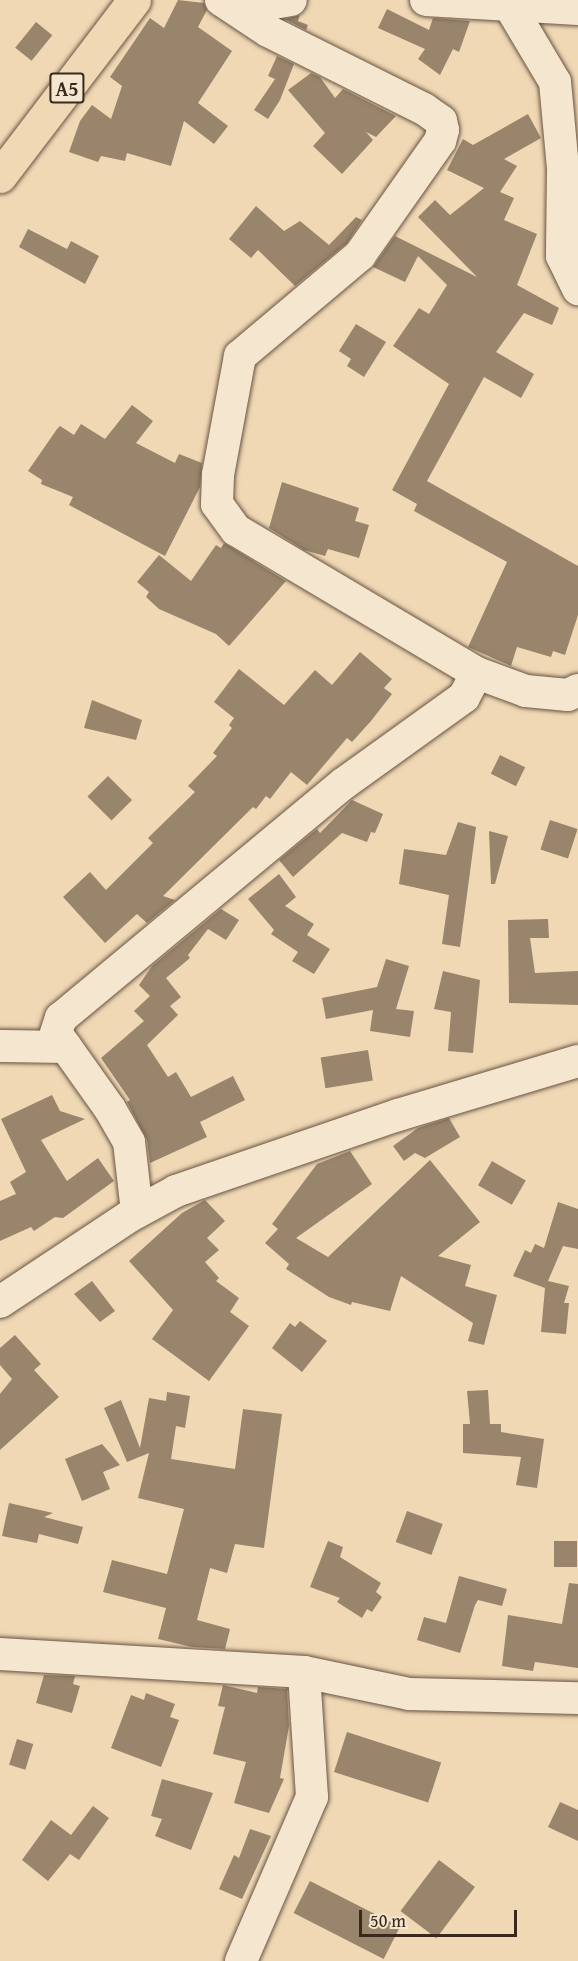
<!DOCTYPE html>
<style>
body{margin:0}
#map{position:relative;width:578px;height:1961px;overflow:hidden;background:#f0d8b5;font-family:"Gentium Book Plus",serif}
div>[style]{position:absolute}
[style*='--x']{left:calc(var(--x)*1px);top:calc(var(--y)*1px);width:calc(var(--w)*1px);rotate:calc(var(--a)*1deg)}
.building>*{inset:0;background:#99846c;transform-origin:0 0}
.roads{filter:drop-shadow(0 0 2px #685442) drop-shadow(0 0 2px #685442)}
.minor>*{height:32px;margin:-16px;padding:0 16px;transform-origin:16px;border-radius:16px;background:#f5e6cf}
.major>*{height:33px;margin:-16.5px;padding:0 16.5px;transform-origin:16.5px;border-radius:16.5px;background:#f0d8b5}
span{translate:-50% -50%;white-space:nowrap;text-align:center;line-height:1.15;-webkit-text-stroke:4.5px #f5e6cf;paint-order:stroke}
.shield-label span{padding:2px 4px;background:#f5e6cf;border:2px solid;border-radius:4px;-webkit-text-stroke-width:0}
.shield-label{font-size:20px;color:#3a281c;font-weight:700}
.scale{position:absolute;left:359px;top:1910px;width:158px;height:27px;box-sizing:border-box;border:3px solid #3a281c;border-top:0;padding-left:8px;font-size:18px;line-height:21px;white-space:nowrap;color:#3a281c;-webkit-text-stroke:4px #f5e6cf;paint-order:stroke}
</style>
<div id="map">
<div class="building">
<div style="clip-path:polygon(178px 0,204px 3px,207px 10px,198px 27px,232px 51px,198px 103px,228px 126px,214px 144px,184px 121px,171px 166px,127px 153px,125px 161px,101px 156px,98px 162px,69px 152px,80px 121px,92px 105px,111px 119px,122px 86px,110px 77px,150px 18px,164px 28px)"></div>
<div style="clip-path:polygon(387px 9px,429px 30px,433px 18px,470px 21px,459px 52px,453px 49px,440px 75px,418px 59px,425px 49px,378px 28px)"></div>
<div style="clip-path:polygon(300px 15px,298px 21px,308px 25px,306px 30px,285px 19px)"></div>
<div style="left:36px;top:22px;width:21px;height:33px;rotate:39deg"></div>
<div style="clip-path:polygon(277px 56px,294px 64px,280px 100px,268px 119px,254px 110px,275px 79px,268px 76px)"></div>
<div style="clip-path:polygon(311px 73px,320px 77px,335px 98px,343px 89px,396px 116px,376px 137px,366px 132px,373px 140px,342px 174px,313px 146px,325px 133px,288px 90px)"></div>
<div style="clip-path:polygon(528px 114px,541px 138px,504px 159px,517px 166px,500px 192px,514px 198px,504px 220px,537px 234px,517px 285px,559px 308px,552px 325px,524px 313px,496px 352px,534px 374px,521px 398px,484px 377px,427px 481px,578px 566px,578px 615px,565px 655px,553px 651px,551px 657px,517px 647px,511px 666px,468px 647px,507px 562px,414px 511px,417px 504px,392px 490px,449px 384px,393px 346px,419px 308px,429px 314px,447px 285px,418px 256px,405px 282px,373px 267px,395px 236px,477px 277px,418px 217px,435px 200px,450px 215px,484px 188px,447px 170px,463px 139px,473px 145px)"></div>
<div style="clip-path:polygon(256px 206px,284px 231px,300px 221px,329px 245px,356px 217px,362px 220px,347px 243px,295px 286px,258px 250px,251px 258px,229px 239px)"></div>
<div style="clip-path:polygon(28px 229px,67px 249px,71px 241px,99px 256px,85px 284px,19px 247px)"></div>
<div style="clip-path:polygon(356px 324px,386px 342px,364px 377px,347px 366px,351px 359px,339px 351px)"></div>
<div style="clip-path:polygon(132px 405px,153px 421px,136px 443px,175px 463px,179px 454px,202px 463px,200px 487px,165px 556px,69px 505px,73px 497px,41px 484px,42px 480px,28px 471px,57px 429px,60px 426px,74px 435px,81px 424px,105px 439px)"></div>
<div style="clip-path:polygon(282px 482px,359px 508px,355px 521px,369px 525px,359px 558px,328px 549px,325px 556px,304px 550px,269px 528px)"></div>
<div style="clip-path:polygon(224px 543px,286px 581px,229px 646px,216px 634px,159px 609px,146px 597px,149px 592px,137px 582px,159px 555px,191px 581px,216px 545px,221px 548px)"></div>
<div style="clip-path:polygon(360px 652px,392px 679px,384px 688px,392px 694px,371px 721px,352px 742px,347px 738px,307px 785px,291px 772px,270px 799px,266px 796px,256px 809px,253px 807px,163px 896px,175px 900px,147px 923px,137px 914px,105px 943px,63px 897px,90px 872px,106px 890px,153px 843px,148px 838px,195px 792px,188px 786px,217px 756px,213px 753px,232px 728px,229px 725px,234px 718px,214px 702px,239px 669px,284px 705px,315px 670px,332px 685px)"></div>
<div style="clip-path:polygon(92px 700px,142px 720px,136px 740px,84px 728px)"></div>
<div style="left:500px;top:755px;width:28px;height:21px;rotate:26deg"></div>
<div style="left:108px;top:776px;width:34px;height:29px;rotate:45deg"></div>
<div style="clip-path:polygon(352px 800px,383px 814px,375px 833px,371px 832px,367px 842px,342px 833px,293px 877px,279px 860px,317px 829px,320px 833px)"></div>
<div style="left:550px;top:820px;width:29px;height:31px;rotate:18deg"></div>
<div style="clip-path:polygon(458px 822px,476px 827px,460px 947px,442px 944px,449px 895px,399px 884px,404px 849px,446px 855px)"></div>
<div style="clip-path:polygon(489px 831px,508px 836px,495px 884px,491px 884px)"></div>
<div style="clip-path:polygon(279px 874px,296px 897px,285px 906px,314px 924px,307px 935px,330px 949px,314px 974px,292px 961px,298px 952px,271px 934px,274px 930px,248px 899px)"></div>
<div style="clip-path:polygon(221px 909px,239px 920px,226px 940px,208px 929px,188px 955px,190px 958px,166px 978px,181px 997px,170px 1006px,178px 1015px,147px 1045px,168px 1077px,176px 1072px,191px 1097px,233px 1076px,245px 1100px,200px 1122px,207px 1137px,150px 1163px,147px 1140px,127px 1102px,130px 1100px,101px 1058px,144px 1021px,134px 1011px,150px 996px,139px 985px,152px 966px)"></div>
<div style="clip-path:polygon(548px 919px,549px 938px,530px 938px,535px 973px,578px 971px,578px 1005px,509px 1003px,508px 920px)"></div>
<div style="clip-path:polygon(386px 959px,409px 966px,396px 1009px,414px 1011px,410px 1037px,370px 1031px,373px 1010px,326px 1019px,322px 998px,377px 987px)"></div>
<div style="clip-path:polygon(443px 971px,480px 980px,473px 1053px,448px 1051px,451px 1012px,434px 1009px)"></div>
<div style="left:368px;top:1050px;width:31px;height:48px;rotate:81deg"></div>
<div style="clip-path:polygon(52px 1095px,60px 1111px,85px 1119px,41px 1140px,67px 1181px,98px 1158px,114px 1181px,63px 1218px,55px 1217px,34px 1231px,31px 1227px,0 1241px,0 1201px,16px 1194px,10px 1182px,26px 1172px,1px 1119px)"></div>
<div style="clip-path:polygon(449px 1118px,460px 1137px,425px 1158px,415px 1153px,404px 1161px,393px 1146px,418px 1128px)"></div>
<div style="clip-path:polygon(350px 1151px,372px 1184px,296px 1238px,328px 1257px,430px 1160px,480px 1222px,438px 1256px,471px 1265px,465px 1286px,497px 1295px,484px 1345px,468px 1341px,473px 1323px,401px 1276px,390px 1311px,352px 1302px,351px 1305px,329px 1297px,286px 1269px,289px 1264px,265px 1243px,278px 1229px,272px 1224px,317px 1164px)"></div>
<div style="left:492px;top:1161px;width:39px;height:28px;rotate:30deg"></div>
<div style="clip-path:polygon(205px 1200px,225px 1221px,207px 1238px,219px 1250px,205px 1262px,219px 1278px,216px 1281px,239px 1298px,230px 1312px,249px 1326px,209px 1381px,152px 1339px,173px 1310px,129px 1261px,182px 1213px)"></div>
<div style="clip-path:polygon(558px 1202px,578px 1209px,578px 1249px,563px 1246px,548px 1281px,569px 1286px,564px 1303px,569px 1303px,566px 1334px,541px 1332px,545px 1288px,513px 1276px,525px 1250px,531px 1253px,535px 1244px,544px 1248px)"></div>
<div style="clip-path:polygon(92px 1281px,115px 1311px,100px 1322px,74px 1294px)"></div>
<div style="clip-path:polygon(300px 1321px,327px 1341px,302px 1372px,272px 1348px,290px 1323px,295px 1327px)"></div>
<div style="clip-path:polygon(15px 1335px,41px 1364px,34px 1370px,59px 1397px,0 1450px,0 1394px,12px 1379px,0 1365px,0 1348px)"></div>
<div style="clip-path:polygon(488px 1390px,490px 1424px,501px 1424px,501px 1432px,544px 1439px,537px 1488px,516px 1485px,521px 1457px,463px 1453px,463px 1424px,470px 1424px,467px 1391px)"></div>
<div style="clip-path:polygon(167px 1392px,190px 1396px,185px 1428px,176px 1426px,171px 1459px,235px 1469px,243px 1409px,282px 1414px,264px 1548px,235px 1544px,227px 1573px,210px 1568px,197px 1620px,230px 1629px,225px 1649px,192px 1647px,158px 1639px,166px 1608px,103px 1592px,112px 1560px,167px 1574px,184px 1509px,138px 1498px,149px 1453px,127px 1462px,104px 1408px,121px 1400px,140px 1448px,149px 1398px,166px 1401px)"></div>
<div style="clip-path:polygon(102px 1444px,120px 1465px,103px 1472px,110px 1489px,82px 1501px,65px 1459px)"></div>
<div style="clip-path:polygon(9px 1503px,53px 1513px,44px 1517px,83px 1527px,78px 1544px,39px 1534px,37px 1543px,2px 1536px)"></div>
<div style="left:407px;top:1511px;width:38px;height:33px;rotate:20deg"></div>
<div style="clip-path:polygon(328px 1541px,343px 1547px,340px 1557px,381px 1583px,376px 1592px,382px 1597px,372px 1612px,367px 1609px,362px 1618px,337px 1602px,340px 1598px,310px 1587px)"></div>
<div style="left:577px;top:1541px;width:26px;height:23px;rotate:90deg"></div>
<div style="clip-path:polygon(459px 1576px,507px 1589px,502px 1606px,478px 1600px,475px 1605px,460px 1653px,417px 1640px,424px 1617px,446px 1623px)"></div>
<div style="clip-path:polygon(569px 1583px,578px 1584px,578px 1668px,535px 1662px,533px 1671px,502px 1666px,508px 1615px,562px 1624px)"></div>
<div style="clip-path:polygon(44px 1675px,75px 1676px,73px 1684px,80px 1686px,72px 1713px,36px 1703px)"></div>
<div style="clip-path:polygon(223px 1685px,257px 1693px,258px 1687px,287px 1689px,289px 1726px,280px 1778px,284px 1779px,269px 1813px,234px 1803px,246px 1762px,213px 1754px,225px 1707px,218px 1706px)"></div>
<div style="clip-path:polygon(146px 1693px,175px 1704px,170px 1717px,179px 1720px,161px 1767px,111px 1748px,131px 1695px,144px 1700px)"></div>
<div style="left:347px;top:1732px;width:99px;height:42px;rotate:18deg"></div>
<div style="left:17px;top:1739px;width:17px;height:27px;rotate:17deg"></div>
<div style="clip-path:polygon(162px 1779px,213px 1793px,191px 1850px,155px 1836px,162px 1819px,151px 1816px)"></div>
<div style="clip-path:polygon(560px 1802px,578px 1810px,578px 1841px,548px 1827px)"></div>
<div style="clip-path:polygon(93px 1806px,109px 1818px,79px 1860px,70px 1854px,48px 1881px,22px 1860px,51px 1820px,71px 1835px)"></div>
<div style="clip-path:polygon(250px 1829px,271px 1836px,242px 1899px,219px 1889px,234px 1855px,239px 1858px)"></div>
<div style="left:439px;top:1860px;width:45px;height:64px;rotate:37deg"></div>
<div style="left:310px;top:1881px;width:101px;height:36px;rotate:27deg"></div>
</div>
<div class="roads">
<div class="minor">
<div style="--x:221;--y:0;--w:56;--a:33.4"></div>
<div style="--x:268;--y:31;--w:174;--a:26.6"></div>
<div style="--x:424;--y:109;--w:21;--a:35"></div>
<div style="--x:441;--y:121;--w:9;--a:77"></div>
<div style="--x:443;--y:130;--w:11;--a:105"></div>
<div style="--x:440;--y:141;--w:139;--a:125.1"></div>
<div style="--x:360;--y:255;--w:157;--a:139.9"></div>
<div style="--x:240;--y:356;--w:121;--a:100.5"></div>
<div style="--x:218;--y:475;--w:29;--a:92"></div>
<div style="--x:217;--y:504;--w:32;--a:54"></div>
<div style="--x:236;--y:530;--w:280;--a:30.7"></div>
<div style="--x:477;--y:673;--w:52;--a:20.2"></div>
<div style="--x:526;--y:691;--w:42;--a:5.4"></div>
<div style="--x:568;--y:695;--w:11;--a:-27"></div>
<div style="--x:227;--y:0;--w:47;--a:3.7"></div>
<div style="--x:274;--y:3;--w:17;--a:-10"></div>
<div style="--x:426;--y:0;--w:152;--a:3.4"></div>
<div style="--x:511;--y:8;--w:86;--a:59.3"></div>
<div style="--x:555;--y:82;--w:87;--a:84.7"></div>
<div style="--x:563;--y:169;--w:87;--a:90.7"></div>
<div style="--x:562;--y:256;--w:37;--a:64"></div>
<div style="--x:0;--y:1046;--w:66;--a:0.9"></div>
<div style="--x:137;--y:1212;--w:70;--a:-96.5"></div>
<div style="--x:129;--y:1142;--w:38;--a:-120"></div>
<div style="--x:110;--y:1109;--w:93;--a:-125.4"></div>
<div style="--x:56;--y:1033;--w:16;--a:-72"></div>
<div style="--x:61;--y:1018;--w:366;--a:-39.7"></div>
<div style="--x:343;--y:784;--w:149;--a:-35.7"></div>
<div style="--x:464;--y:697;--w:27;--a:-62"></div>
<div style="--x:0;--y:1302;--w:156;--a:-33.5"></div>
<div style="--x:130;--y:1216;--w:52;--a:-28.5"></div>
<div style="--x:176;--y:1191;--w:235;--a:-18.9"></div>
<div style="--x:398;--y:1115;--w:188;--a:-16.7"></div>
<div style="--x:0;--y:1654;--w:305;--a:3.4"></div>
<div style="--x:304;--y:1672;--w:107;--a:11.8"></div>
<div style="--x:409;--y:1694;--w:169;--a:1.4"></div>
<div style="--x:241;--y:1961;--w:179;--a:-66.6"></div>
<div style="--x:312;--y:1797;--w:125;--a:-93.7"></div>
</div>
<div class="major">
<div style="--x:0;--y:176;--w:221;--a:-52.7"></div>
</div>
</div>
<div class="shield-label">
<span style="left:67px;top:88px">A5</span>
</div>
<div class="scale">50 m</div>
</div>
